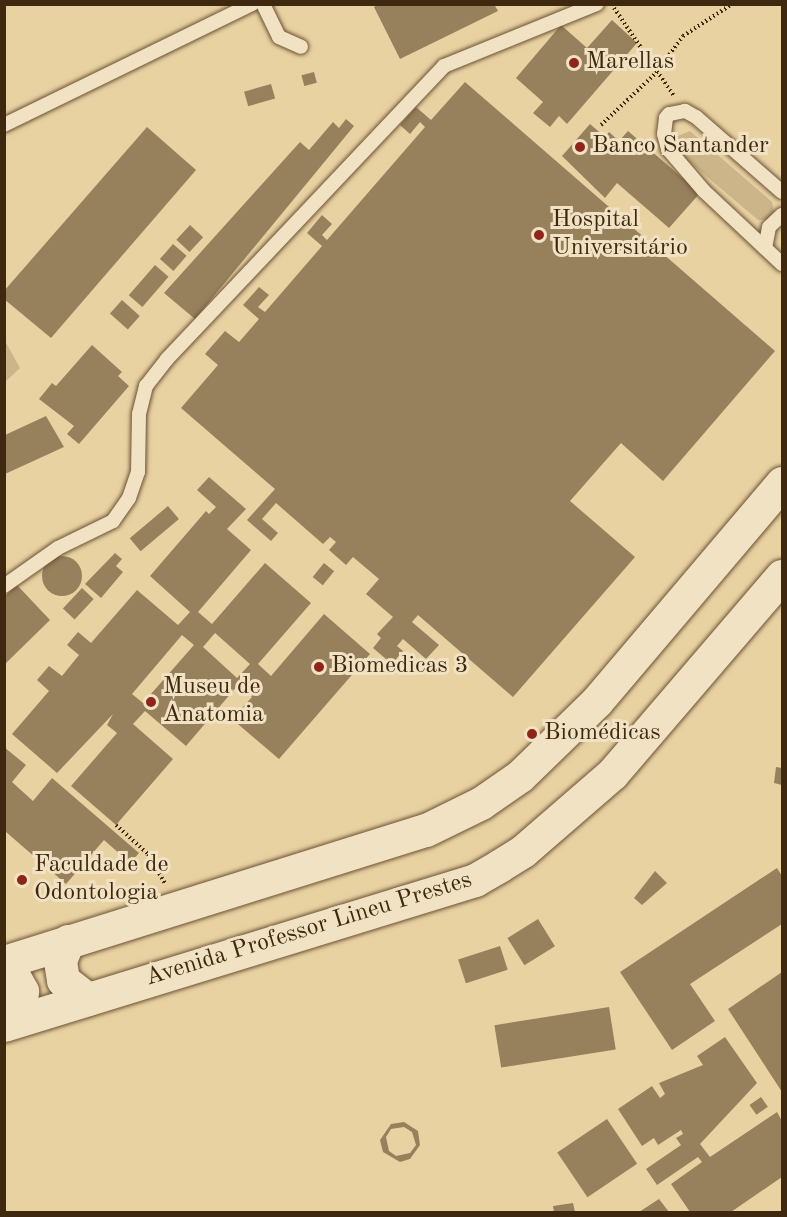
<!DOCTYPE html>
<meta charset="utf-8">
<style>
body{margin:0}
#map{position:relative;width:787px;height:1217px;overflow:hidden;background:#e9d2a2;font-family:"Old Standard TT",serif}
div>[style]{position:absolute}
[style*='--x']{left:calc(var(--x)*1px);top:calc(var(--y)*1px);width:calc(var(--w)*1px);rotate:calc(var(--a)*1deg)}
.green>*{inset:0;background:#ccb589}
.building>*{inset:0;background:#97805c;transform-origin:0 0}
.round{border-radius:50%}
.path>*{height:4px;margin-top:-2px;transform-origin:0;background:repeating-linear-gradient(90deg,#3f2810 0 1.5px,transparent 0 4.5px)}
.roads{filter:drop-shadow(0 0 2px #6a5234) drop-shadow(0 0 2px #6a5234)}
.service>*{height:14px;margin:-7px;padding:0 7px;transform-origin:7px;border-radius:7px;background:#f1e2c3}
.tertiary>*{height:33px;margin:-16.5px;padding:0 16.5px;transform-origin:16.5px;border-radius:16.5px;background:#f1e2c3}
.dots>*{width:16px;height:16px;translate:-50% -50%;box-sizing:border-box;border:3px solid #f1e2c3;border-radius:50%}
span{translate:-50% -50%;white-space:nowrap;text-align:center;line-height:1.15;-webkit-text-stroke:6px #f1e2c3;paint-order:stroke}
.poi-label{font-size:24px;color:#3f2810}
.left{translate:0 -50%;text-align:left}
.street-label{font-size:24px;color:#3f2810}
.frame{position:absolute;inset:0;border:6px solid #3f2810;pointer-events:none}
</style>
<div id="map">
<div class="green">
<div style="clip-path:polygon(690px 131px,772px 202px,774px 212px,768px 220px,758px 220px,679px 153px,675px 145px,678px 136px)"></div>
<div style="clip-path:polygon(4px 339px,20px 368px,5px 382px,4px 382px)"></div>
</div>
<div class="building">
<div style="clip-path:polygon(378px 4px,494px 4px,498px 11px,400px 59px,374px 7px)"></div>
<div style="clip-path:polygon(612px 20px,637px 43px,567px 124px,559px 116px,550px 127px,533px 113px,543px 102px,516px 78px,561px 25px,587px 48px)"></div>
<div style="left:314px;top:72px;width:11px;height:13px;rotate:75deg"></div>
<div style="clip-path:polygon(465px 82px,775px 351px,663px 481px,621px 443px,570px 501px,635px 557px,513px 697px,418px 615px,412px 622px,439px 645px,426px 659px,403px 639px,397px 646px,403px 651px,392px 664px,373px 648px,381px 638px,377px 634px,393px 617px,366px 594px,379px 579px,353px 557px,346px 565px,329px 550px,336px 542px,330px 537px,323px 544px,276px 503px,262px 519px,278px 533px,271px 541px,247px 520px,275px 489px,181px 408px,218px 365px,205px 354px,225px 331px,239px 342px,259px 319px,243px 305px,259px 287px,269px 295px,258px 307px,265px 312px,322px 246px,307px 233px,322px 215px,332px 224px,322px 235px,327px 240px,425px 127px,420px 122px,410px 134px,400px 125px,416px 107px,431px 120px)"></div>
<div style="left:271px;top:84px;width:15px;height:28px;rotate:74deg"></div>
<div style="clip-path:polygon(346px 119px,354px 126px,195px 319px,164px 293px,300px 142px,309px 150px,333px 122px,339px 128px)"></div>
<div style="clip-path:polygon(590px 124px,605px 137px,609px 132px,619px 141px,628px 131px,700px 193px,669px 228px,617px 183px,605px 198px,562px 156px)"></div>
<div style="clip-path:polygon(147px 127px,196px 170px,51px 338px,4px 299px,4px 291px)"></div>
<div style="left:190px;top:225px;width:18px;height:20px;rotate:43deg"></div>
<div style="left:173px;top:244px;width:18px;height:20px;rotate:41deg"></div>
<div style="left:155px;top:265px;width:18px;height:40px;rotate:41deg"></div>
<div style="left:122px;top:300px;width:24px;height:18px;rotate:42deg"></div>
<div style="clip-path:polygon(92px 345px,122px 372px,118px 376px,129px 386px,79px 444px,67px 434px,74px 426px,39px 399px,52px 383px,56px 386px)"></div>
<div style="clip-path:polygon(46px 416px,64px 447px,5px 474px,5px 435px)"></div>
<div style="clip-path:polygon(evenodd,209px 477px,246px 509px,227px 529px,251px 550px,198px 612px,212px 624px,265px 563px,311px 603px,258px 664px,271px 676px,324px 614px,370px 654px,279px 759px,232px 719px,252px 697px,238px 685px,186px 746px,145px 711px,133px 724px,173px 759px,116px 825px,71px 786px,117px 733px,107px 725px,113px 714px,57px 773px,12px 734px,49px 691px,37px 680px,49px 666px,62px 676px,79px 655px,67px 645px,78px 632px,91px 643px,137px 590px,178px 625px,190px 612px,150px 576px,206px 511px,209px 514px,216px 507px,197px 490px,209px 477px,215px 633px,250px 664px,237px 678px,203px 647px,215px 633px,209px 477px,182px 635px,194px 645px,143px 703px,132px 694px,182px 635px)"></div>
<div style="left:168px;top:506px;width:17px;height:50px;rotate:50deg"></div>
<div style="clip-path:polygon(115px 553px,122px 559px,116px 566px,123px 572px,101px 598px,85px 584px)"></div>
<div class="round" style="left:42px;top:556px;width:40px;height:40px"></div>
<div style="left:324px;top:563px;width:13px;height:18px;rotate:39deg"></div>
<div style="clip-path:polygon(17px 585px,50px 620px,4px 665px,4px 597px)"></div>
<div style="left:82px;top:588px;width:16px;height:28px;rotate:43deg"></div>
<div style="clip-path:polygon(4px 747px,26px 765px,12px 782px,33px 801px,52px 778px,139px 853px,130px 863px,104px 840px,66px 884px,6px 832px)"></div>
<div style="clip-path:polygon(776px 767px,782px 768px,782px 785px,774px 783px)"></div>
<div style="clip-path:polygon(777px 868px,782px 876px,782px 924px,690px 984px,715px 1021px,672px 1050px,620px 972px)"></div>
<div style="clip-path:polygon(655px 871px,667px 883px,642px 905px,634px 898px)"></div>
<div style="left:538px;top:919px;width:32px;height:36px;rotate:58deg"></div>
<div style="left:500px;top:946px;width:25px;height:44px;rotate:72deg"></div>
<div style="clip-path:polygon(782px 972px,782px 1092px,728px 1009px)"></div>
<div style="left:609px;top:1007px;width:43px;height:116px;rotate:81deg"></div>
<div style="clip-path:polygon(725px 1037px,757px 1083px,700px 1144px,710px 1157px,777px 1112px,782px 1121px,782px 1177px,731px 1212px,690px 1212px,671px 1184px,702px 1162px,698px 1157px,657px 1185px,646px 1169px,681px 1145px,676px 1138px,683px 1134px,681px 1130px,658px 1145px,654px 1138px,642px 1146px,618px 1109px,652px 1086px,660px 1098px,665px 1094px,659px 1083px,703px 1065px,697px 1056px)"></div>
<div style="left:761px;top:1097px;width:12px;height:14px;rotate:55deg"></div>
<div style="left:607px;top:1119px;width:54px;height:60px;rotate:56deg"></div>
<div style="clip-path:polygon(evenodd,404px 1122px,418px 1131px,420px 1145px,410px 1159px,400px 1162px,383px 1152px,380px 1140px,391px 1124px,404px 1122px,404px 1127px,412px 1132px,416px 1145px,410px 1153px,396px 1156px,389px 1151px,386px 1137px,391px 1129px,404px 1127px)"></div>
<div style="clip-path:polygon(659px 1199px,669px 1212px,639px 1212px)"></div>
<div style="clip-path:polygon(573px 1203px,575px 1212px,554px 1212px,553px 1206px)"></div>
</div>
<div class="path">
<div style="--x:614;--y:8;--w:107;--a:55.7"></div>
<div style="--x:601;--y:125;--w:76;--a:-43.4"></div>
<div style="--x:656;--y:73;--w:46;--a:-53.9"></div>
<div style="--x:683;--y:36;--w:59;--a:-33.1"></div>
<div style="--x:116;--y:825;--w:43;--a:42.2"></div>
<div style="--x:148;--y:854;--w:34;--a:60"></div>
</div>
<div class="roads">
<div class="service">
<div style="--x:263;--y:4;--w:37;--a:64"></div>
<div style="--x:279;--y:37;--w:24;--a:24"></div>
<div style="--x:4;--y:125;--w:276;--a:-26"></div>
<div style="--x:782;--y:192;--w:114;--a:-138.9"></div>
<div style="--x:696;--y:117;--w:13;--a:-151"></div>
<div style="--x:685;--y:111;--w:16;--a:169"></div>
<div style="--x:669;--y:114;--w:5;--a:127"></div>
<div style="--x:666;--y:118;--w:16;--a:97"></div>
<div style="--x:664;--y:134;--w:16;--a:75"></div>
<div style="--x:668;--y:149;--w:55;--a:49.4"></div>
<div style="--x:704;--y:191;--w:107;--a:43.1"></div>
<div style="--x:765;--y:248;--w:21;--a:-79"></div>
<div style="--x:769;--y:227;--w:18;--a:-43"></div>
<div style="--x:4;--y:586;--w:66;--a:-35.1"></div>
<div style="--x:58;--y:548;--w:61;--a:-26.1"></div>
<div style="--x:113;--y:521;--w:28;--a:-55"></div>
<div style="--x:129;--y:498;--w:28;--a:-71"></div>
<div style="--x:138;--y:472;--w:58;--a:-89"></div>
<div style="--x:139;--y:414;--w:29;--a:-76"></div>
<div style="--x:146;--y:386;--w:34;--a:-52"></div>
<div style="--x:167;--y:359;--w:403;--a:-46.6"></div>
<div style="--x:444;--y:66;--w:165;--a:-22.1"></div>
</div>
<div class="tertiary">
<div style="--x:68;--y:941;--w:22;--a:112"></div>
<div style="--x:60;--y:961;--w:19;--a:81"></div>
<div style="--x:63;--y:980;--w:31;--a:38"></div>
<div style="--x:4;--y:962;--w:442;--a:-17.4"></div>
<div style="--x:426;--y:830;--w:61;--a:-26.1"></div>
<div style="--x:481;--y:803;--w:47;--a:-34.7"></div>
<div style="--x:520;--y:776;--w:107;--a:-44.2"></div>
<div style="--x:597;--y:701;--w:286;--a:-49.7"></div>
<div style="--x:4;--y:971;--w:8;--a:14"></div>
<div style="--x:12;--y:973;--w:21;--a:61"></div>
<div style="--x:22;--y:991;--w:15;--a:98"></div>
<div style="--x:20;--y:1006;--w:23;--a:135"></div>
<div style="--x:4;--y:1025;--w:493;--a:-17.1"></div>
<div style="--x:475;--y:880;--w:28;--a:-30"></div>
<div style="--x:499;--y:866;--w:28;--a:-32"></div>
<div style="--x:523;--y:851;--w:118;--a:-40.9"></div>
<div style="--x:612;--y:774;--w:261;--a:-49.4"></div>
</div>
</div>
<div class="dots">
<div style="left:574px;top:63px;background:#8f2418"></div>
<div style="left:580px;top:147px;background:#8f2418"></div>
<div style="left:539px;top:235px;background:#8f2418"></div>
<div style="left:319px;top:667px;background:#8f2418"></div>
<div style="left:151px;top:702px;background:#8f2418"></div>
<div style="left:532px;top:734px;background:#8f2418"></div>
<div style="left:22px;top:880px;background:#8f2418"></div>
</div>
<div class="poi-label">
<span class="left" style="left:586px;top:63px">Marellas</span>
<span class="left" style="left:592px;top:147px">Banco Santander</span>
<span class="left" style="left:552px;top:235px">Hospital<br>Universitário</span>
<span class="left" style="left:331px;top:667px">Biomedicas 3</span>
<span class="left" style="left:163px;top:702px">Museu de<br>Anatomia</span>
<span class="left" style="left:544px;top:734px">Biomédicas</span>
<span class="left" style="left:34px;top:880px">Faculdade de<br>Odontologia</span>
</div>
<div class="street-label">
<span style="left:309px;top:930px;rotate:-17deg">Avenida Professor Lineu Prestes</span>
</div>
<div class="frame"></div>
</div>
